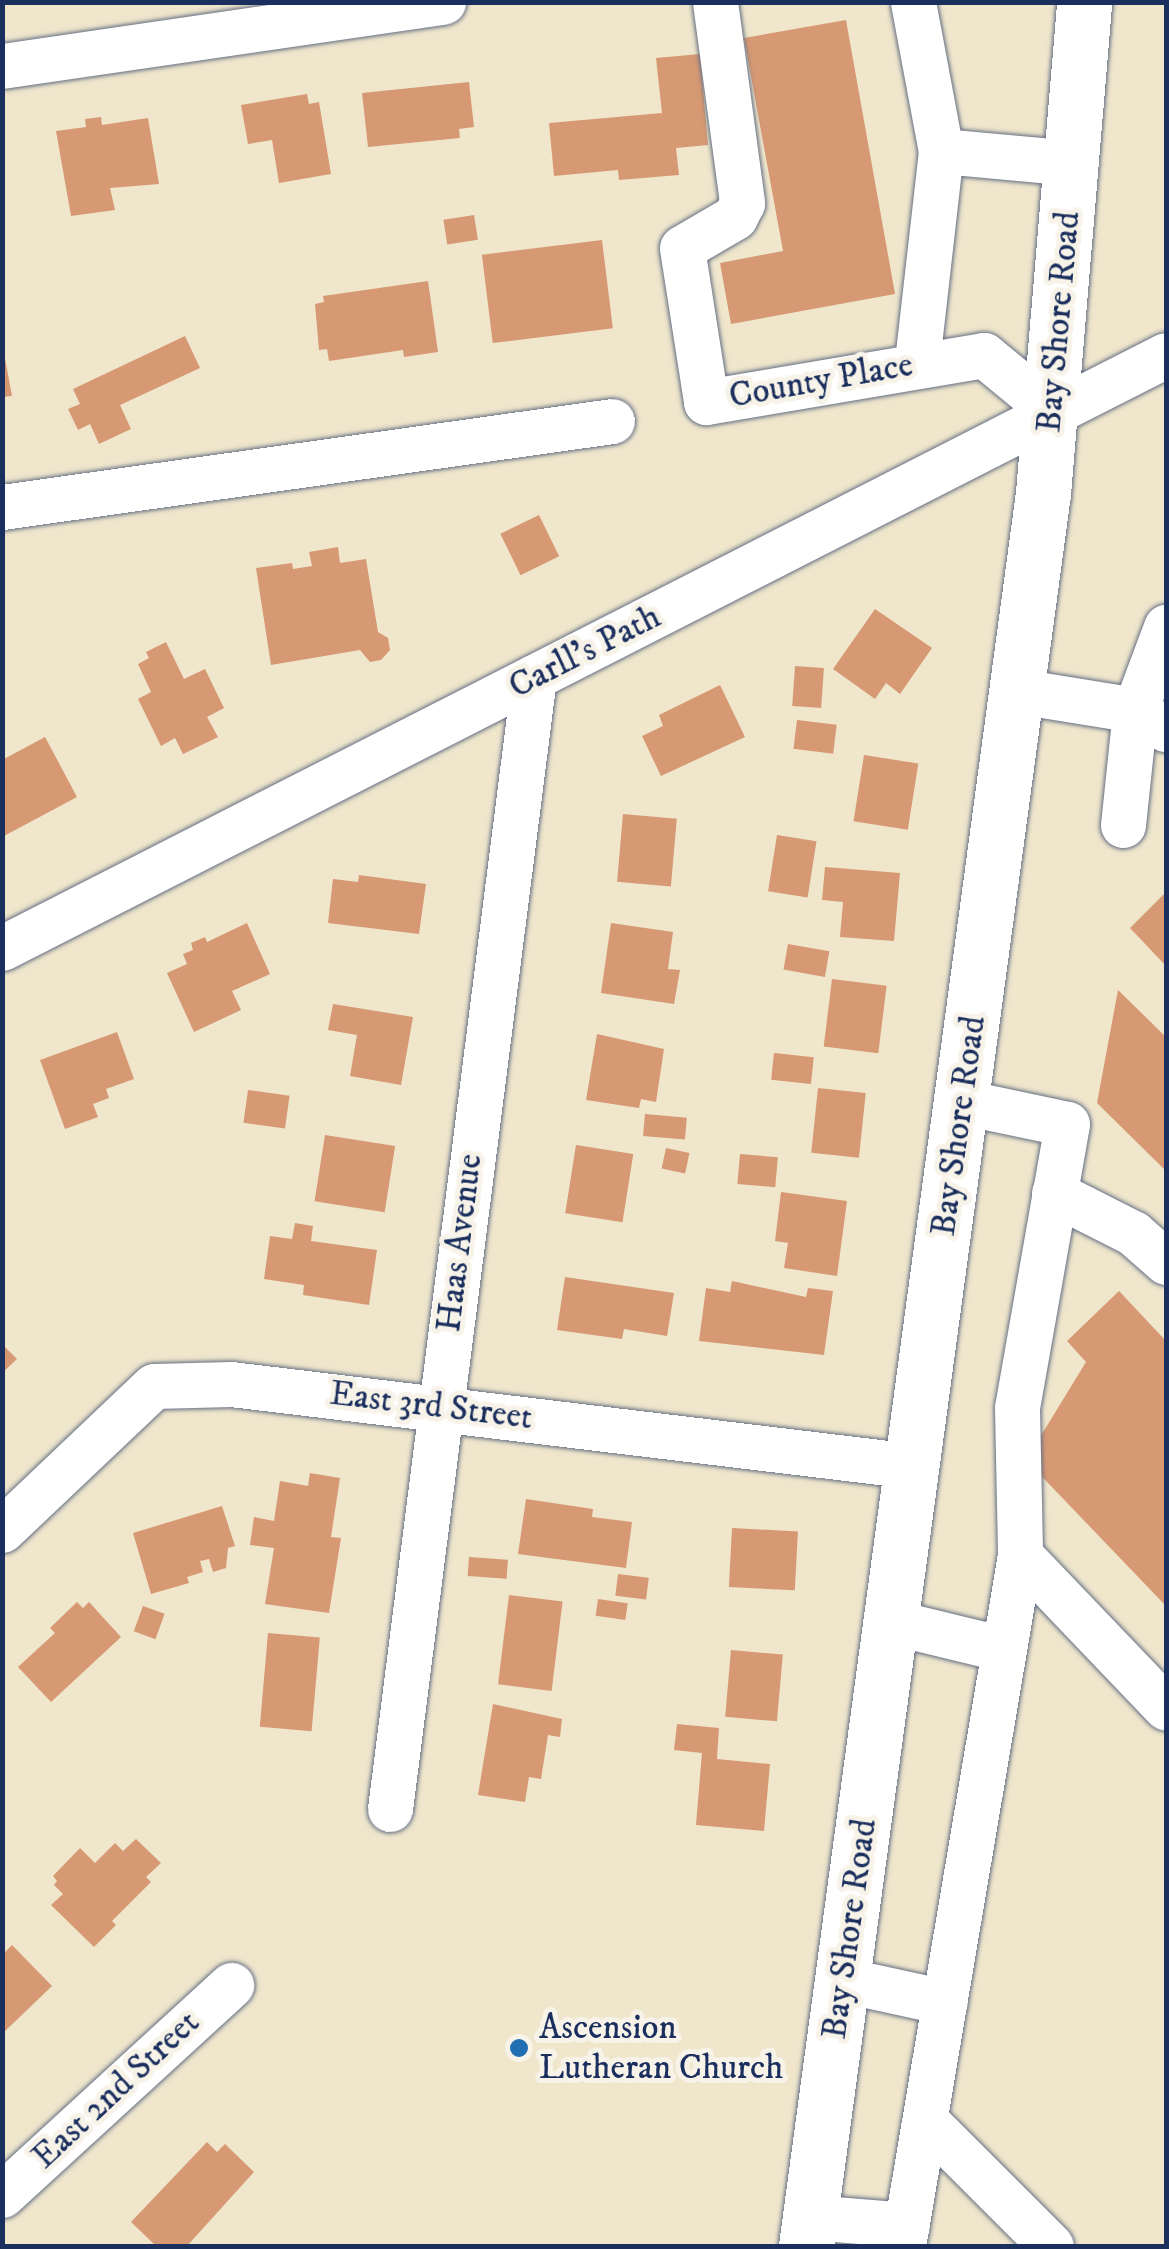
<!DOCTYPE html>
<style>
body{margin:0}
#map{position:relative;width:1169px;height:2249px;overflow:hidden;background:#efe6cc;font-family:"IM FELL DW Pica",serif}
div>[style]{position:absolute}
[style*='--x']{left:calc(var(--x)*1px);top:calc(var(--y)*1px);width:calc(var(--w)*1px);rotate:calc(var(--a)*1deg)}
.building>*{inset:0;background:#d79973;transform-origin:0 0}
.roads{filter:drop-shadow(0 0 2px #656f84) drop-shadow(0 0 2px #656f84)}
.minor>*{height:45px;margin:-22.5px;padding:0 22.5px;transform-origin:22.5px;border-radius:22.5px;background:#fff}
.major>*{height:55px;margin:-27.5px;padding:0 27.5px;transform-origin:27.5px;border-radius:27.5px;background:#fff}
.dots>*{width:28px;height:28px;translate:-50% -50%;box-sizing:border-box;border:5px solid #f7f3e8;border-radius:50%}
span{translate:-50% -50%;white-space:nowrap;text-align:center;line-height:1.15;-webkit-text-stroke:10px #f7f3e8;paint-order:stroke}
.street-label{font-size:35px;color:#1b2f5e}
.poi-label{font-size:35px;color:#1b2f5e}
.left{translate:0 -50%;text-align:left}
.frame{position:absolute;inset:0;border:5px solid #1b2f5e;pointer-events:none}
</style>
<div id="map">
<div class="building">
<div style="clip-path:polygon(846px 20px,895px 294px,731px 324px,720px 263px,783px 251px,744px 38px)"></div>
<div style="clip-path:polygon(700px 54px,708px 145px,676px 148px,679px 175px,619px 180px,618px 170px,554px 176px,549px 123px,662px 113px,656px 58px)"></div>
<div style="clip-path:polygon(469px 82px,474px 127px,459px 129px,460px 138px,368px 147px,362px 93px)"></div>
<div style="clip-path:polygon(307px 94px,309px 104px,319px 102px,331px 174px,279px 183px,272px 140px,248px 144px,241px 105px)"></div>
<div style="clip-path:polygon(101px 117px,102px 125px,148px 118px,159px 184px,110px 188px,115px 210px,71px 216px,56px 131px,86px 127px,85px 119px)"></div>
<div style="left:474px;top:215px;width:25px;height:31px;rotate:81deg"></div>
<div style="left:602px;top:240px;width:89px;height:121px;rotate:83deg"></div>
<div style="clip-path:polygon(428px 281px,438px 352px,404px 357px,403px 350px,329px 361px,327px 349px,319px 350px,315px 304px,324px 302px,323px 296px)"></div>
<div style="clip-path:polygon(185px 336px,200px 368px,120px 405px,131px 429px,99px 444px,90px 424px,78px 430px,68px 409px,80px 404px,73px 389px)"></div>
<div style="clip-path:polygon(2px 342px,12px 396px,2px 397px)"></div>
<div style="left:539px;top:515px;width:46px;height:43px;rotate:64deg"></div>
<div style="clip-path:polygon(338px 547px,340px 563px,366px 559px,378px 632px,388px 638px,390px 650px,381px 660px,370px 662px,360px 650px,271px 665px,256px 568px,292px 563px,293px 569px,312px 566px,309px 552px)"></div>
<div style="clip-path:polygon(875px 609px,932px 648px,900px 694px,886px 683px,875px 699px,833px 669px)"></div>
<div style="clip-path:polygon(166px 642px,184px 679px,205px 669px,224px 708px,207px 717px,218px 737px,183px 754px,175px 738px,161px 746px,138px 699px,151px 692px,138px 664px,149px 658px,146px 652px)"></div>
<div style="left:795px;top:666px;width:29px;height:40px;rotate:4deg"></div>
<div style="clip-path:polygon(720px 685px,745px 737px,661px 776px,642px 736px,663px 726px,659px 715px)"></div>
<div style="left:797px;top:720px;width:40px;height:29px;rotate:7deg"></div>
<div style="clip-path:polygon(45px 737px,77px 797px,2px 837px,2px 760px)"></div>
<div style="left:864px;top:755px;width:55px;height:67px;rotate:9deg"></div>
<div style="left:623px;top:814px;width:54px;height:68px;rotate:5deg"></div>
<div style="left:777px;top:835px;width:40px;height:57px;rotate:9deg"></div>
<div style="clip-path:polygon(825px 867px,900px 873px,894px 941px,840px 937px,843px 902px,822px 900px)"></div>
<div style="clip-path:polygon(359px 875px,426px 884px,419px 934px,328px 923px,333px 879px,358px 882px)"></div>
<div style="clip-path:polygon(1166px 892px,1166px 966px,1130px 928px)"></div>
<div style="clip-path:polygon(247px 923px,270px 974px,232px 991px,241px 1010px,194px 1032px,167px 973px,187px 964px,183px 954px,193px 950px,191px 943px,205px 937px,207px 942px)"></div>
<div style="clip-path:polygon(611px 923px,673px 932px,668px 969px,680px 970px,674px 1004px,601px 993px)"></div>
<div style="left:788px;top:944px;width:42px;height:26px;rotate:10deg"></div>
<div style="left:832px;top:979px;width:55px;height:68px;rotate:7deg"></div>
<div style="clip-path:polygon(1118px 990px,1166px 1037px,1166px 1171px,1097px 1103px)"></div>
<div style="clip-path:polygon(333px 1004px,413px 1017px,401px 1085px,350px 1076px,357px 1035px,328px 1030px)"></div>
<div style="clip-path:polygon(117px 1032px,134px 1079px,106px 1089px,109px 1098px,93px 1104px,98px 1117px,65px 1129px,40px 1060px)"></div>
<div style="clip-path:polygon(597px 1034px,664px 1049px,656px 1102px,641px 1099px,639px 1108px,586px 1100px)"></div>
<div style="left:774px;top:1053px;width:40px;height:27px;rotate:6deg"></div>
<div style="left:818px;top:1088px;width:48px;height:65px;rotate:6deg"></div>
<div style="left:248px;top:1090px;width:42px;height:33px;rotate:8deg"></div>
<div style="left:645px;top:1114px;width:42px;height:22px;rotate:5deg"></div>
<div style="left:325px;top:1135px;width:71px;height:67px;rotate:9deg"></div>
<div style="left:576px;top:1145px;width:58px;height:69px;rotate:9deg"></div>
<div style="left:666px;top:1148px;width:24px;height:21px;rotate:12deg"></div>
<div style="left:740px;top:1154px;width:38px;height:30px;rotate:5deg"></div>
<div style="clip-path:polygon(781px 1192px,847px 1201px,837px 1276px,784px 1268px,788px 1243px,775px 1241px)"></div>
<div style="clip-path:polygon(295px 1223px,313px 1226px,311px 1241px,377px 1250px,369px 1305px,303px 1295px,304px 1285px,264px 1279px,270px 1236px,292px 1239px)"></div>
<div style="clip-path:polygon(565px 1277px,674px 1293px,667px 1336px,624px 1329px,622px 1339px,557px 1330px)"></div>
<div style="clip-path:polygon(732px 1281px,806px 1297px,808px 1288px,833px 1291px,824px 1355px,699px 1341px,706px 1288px,730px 1292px)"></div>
<div style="clip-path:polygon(1119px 1291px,1166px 1341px,1166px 1606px,1026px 1460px,1086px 1362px,1067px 1341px)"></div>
<div style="clip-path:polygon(2px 1344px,17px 1359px,2px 1373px)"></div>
<div style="clip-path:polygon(310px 1473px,340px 1478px,331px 1537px,341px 1538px,329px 1613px,265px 1604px,274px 1548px,250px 1545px,254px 1517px,274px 1521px,280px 1481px,308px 1486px)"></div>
<div style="clip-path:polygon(526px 1499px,593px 1509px,592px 1517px,632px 1522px,626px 1568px,518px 1554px)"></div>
<div style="clip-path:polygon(222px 1506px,235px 1546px,228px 1548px,226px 1568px,213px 1572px,209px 1559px,200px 1561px,203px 1572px,187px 1577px,189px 1583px,151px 1594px,133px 1533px)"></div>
<div style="left:732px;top:1528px;width:66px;height:59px;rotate:3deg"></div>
<div style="left:469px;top:1557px;width:39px;height:19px;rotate:4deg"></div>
<div style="left:618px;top:1574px;width:31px;height:22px;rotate:7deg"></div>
<div style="left:509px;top:1595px;width:54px;height:90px;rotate:7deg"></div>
<div style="left:598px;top:1599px;width:30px;height:17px;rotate:8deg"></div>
<div style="clip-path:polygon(77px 1602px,83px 1608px,89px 1602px,121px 1637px,51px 1702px,18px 1667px,55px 1633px,50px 1628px)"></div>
<div style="left:143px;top:1606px;width:23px;height:27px;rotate:20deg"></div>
<div style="left:268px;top:1633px;width:52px;height:94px;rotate:5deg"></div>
<div style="left:731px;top:1650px;width:52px;height:67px;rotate:5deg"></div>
<div style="clip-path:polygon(493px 1704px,562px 1719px,560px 1737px,548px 1735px,541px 1779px,529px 1777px,525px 1802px,478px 1795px)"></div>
<div style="clip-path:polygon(677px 1724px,719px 1728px,717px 1759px,770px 1764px,764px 1831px,696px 1825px,702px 1753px,674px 1750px)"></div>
<div style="clip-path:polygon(136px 1839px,161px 1863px,146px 1877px,151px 1882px,112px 1921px,116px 1925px,94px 1947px,51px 1905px,63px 1894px,54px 1885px,57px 1881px,53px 1876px,80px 1848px,95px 1863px,115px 1843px,123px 1851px)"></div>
<div style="clip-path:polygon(12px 1945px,52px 1986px,2px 2034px,2px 1955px)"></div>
<div style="clip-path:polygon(207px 2142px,217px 2152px,225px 2144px,254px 2172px,187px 2246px,156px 2246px,131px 2222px)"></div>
</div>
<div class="roads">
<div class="minor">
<div style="--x:715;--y:2;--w:203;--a:82.3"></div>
<div style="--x:742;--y:203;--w:16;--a:117"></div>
<div style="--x:735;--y:217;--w:61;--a:149.7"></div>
<div style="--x:682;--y:248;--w:156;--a:81.1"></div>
<div style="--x:706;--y:402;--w:282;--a:-9.6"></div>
<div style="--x:984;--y:355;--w:88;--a:39.5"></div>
<div style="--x:913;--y:2;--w:152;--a:79.4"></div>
<div style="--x:941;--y:151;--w:213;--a:96.5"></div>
<div style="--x:2;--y:66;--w:446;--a:-8.3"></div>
<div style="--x:941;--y:151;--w:132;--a:5.2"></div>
<div style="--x:2;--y:507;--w:616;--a:-8.02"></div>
<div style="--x:1018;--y:691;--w:119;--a:9.2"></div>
<div style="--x:1135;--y:710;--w:36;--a:32"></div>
<div style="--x:1123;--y:825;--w:116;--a:-84"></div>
<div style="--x:1135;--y:710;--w:89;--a:-69.5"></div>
<div style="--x:2;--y:948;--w:1306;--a:-27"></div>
<div style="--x:963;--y:1102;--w:106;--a:11.9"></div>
<div style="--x:1067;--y:1124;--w:288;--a:100"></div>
<div style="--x:1017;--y:1408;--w:147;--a:88.8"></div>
<div style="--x:1054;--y:1193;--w:89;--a:26.9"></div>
<div style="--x:1133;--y:1233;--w:44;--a:41.3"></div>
<div style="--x:2;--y:1530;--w:209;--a:-43.5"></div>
<div style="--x:154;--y:1386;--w:77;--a:-1.5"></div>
<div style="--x:231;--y:1384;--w:687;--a:6.86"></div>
<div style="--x:892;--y:1622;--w:115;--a:13.6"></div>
<div style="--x:390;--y:1809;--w:1141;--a:-82.75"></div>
<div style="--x:844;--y:1980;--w:103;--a:12.3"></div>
<div style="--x:925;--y:2120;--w:178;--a:45"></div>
<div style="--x:2;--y:2195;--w:311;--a:-42.5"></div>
<div style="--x:810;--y:2217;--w:97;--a:4.7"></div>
<div style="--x:903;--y:2246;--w:701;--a:-80.39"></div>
<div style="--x:1020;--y:1555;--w:211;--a:46.3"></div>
</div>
<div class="major">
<div style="--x:806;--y:2246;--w:1769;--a:-82.3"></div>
<div style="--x:1043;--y:493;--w:493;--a:-85.2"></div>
</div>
</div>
<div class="dots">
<div style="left:519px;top:2048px;background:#1f6fb2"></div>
</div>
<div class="street-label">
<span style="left:1059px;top:322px;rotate:-85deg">Bay Shore Road</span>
<span style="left:821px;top:381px;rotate:-10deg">County Place</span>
<span style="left:585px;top:652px;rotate:-27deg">Carll's Path</span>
<span style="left:959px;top:1126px;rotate:-82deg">Bay Shore Road</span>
<span style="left:460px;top:1243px;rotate:-83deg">Haas Avenue</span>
<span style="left:431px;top:1406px;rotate:7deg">East 3rd Street</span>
<span style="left:850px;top:1929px;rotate:-82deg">Bay Shore Road</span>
<span style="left:116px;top:2090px;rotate:-43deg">East 2nd Street</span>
</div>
<div class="poi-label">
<span class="left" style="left:539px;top:2048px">Ascension<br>Lutheran Church</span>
</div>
<div class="frame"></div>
</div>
